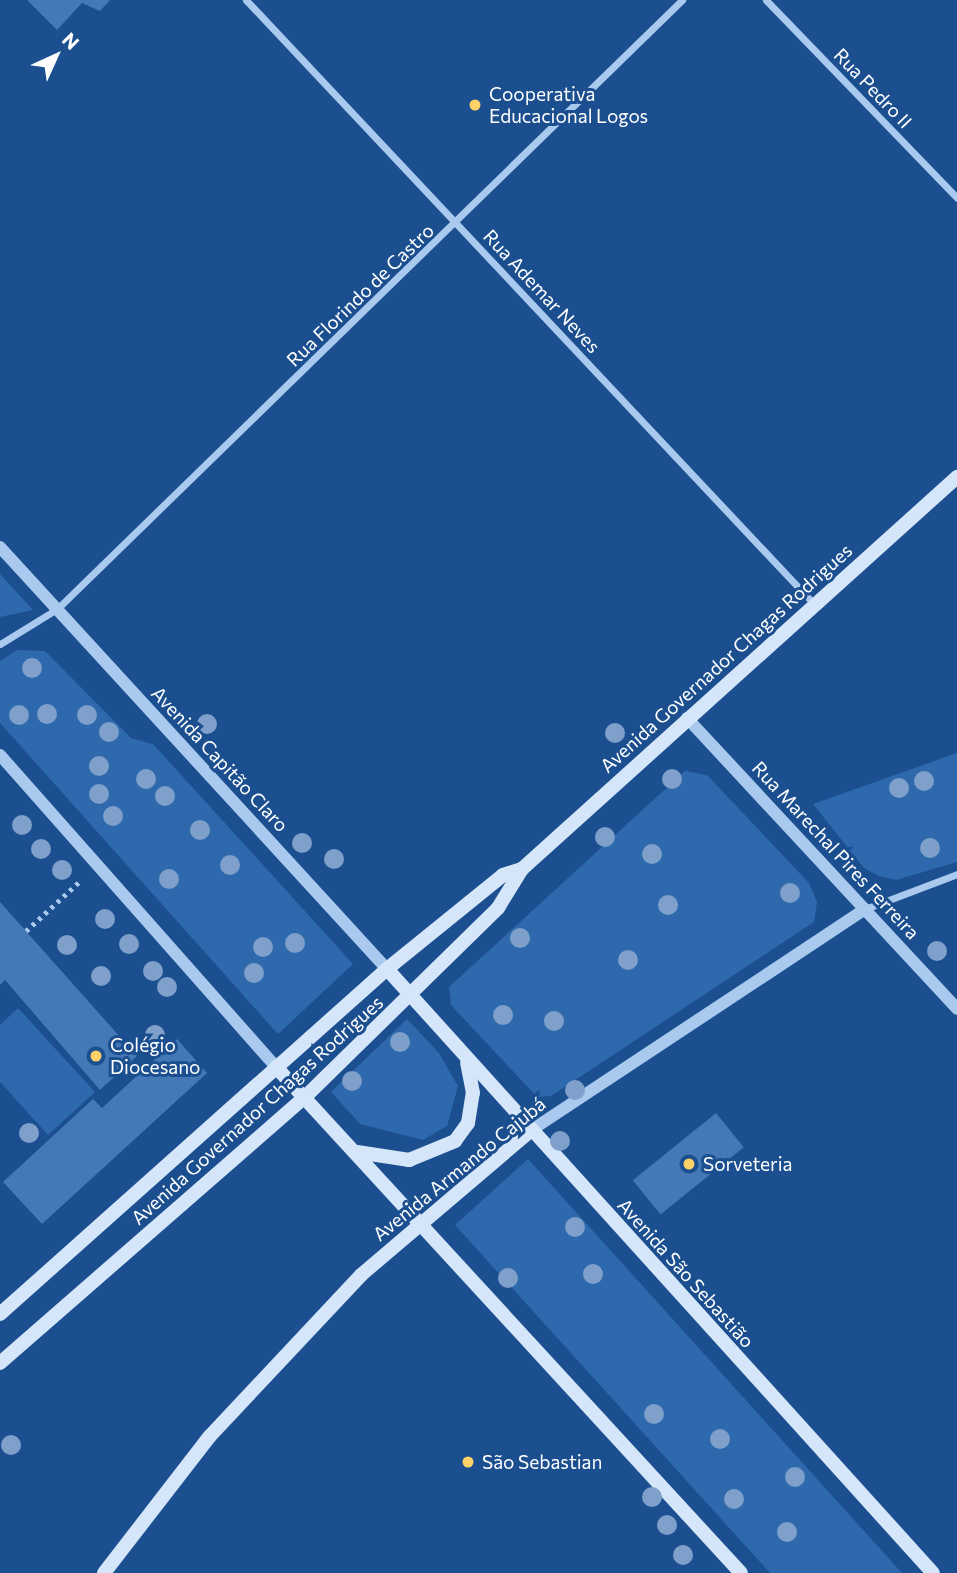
<!DOCTYPE html>
<meta charset="utf-8">
<style>
body{margin:0}
#map{position:relative;width:957px;height:1573px;overflow:hidden;background:#1b4f8f;font-family:Commissioner,sans-serif}
div>[style]{position:absolute}
[style*='--x']{left:calc(var(--x)*1px);top:calc(var(--y)*1px);width:calc(var(--w)*1px);rotate:calc(var(--a)*1deg)}
.green>*{inset:0;background:#2e69ad}
.building>*{inset:0;background:#4478b7;transform-origin:0 0}
.path>*{height:4.5px;margin-top:-2.25px;transform-origin:0;background:repeating-linear-gradient(90deg,#a9c9ee 0 3.5px,transparent 0 8.5px)}
.minor>*{height:7px;margin:-3.5px;padding:0 3.5px;transform-origin:3.5px;border-radius:3.5px;background:#a9c9ee}
.tertiary>*{height:12px;margin:-6px;padding:0 6px;transform-origin:6px;border-radius:6px;background:#a9c9ee}
.secondary>*{height:14px;margin:-7px;padding:0 7px;transform-origin:7px;border-radius:7px;background:#d6e6fa}
.trees>*{width:20px;height:20px;margin:-10px;border-radius:50%;background:#7ea0ca}
.dots>*{width:19px;height:19px;translate:-50% -50%;box-sizing:border-box;border:4px solid #1b4f8f;border-radius:50%}
span{translate:-50% -50%;white-space:nowrap;text-align:center;line-height:1.15;-webkit-text-stroke:6px #1b4f8f;paint-order:stroke}
.street-label{font-size:19px;color:#fff}
.poi-label{font-size:19px;color:#fff}
.left{translate:0 -50%;text-align:left}
.north{position:absolute;left:21px;top:21px;width:70px;height:70px;-webkit-text-stroke:5px #1b4f8f;paint-order:stroke;rotate:45deg;font-size:19px;font-weight:700;line-height:28px;text-align:center;color:#fff}
.north::after{content:'';display:block;margin:auto;width:24px;height:32px;background:#fff;clip-path:polygon(50% 0,100% 100%,50% 72%,0 100%)}
</style>
<div id="map">
<div class="green">
<div style="clip-path:polygon(0 574px,33px 610px,0 617px)"></div>
<div style="clip-path:polygon(17px 650px,45px 651px,131px 738px,153px 744px,353px 964px,278px 1034px,0 723px,0 661px)"></div>
<div style="clip-path:polygon(957px 753px,957px 862px,896px 880px,879px 876px,864px 868px,813px 804px)"></div>
<div style="clip-path:polygon(685px 771px,707px 775px,809px 883px,817px 902px,814px 922px,551px 1096px,537px 1097px,451px 1005px,449px 987px)"></div>
<div style="clip-path:polygon(18px 1008px,95px 1092px,48px 1135px,0 1082px,0 1025px)"></div>
<div style="clip-path:polygon(407px 1019px,439px 1053px,458px 1086px,447px 1126px,423px 1140px,360px 1124px,331px 1092px)"></div>
<div style="clip-path:polygon(528px 1159px,902px 1573px,770px 1573px,455px 1225px)"></div>
</div>
<div class="building">
<div style="clip-path:polygon(27px 0,110px 0,100px 11px,82px 3px,57px 30px)"></div>
<div style="clip-path:polygon(0 902px,137px 1056px,100px 1090px,5px 980px,0 985px)"></div>
<div style="clip-path:polygon(177px 1039px,207px 1073px,42px 1224px,3px 1182px,93px 1099px,102px 1108px)"></div>
<div style="left:716px;top:1113px;width:44px;height:107px;rotate:51deg"></div>
</div>
<div class="path">
<div style="--x:26;--y:931;--w:75;--a:-42.8"></div>
</div>
<div class="minor">
<div style="--x:246;--y:0;--w:829;--a:46.76"></div>
<div style="--x:766;--y:0;--w:275;--a:46"></div>
<div style="--x:0;--y:644;--w:67;--a:-31.6"></div>
<div style="--x:57;--y:609;--w:873;--a:-44.26"></div>
<div style="--x:865;--y:909;--w:98;--a:-20.8"></div>
</div>
<div class="tertiary">
<div style="--x:0;--y:547;--w:573;--a:47.48"></div>
<div style="--x:687;--y:718;--w:397;--a:47.1"></div>
<div style="--x:0;--y:755;--w:417;--a:48.5"></div>
<div style="--x:530;--y:1131;--w:402;--a:-33.5"></div>
</div>
<div class="secondary">
<div style="--x:387;--y:969;--w:814;--a:47.89"></div>
<div style="--x:276;--y:1067;--w:687;--a:47.42"></div>
<div style="--x:357;--y:1152;--w:53;--a:8.7"></div>
<div style="--x:409;--y:1160;--w:50;--a:-22.4"></div>
<div style="--x:455;--y:1141;--w:22;--a:-54"></div>
<div style="--x:468;--y:1123;--w:30;--a:-81"></div>
<div style="--x:473;--y:1093;--w:31;--a:-101"></div>
<div style="--x:0;--y:1314;--w:518;--a:-41.72"></div>
<div style="--x:387;--y:969;--w:149;--a:-39"></div>
<div style="--x:503;--y:875;--w:20;--a:-18"></div>
<div style="--x:0;--y:1363;--w:403;--a:-41.1"></div>
<div style="--x:304;--y:1098;--w:272;--a:-44.4"></div>
<div style="--x:498;--y:908;--w:46;--a:-58.4"></div>
<div style="--x:522;--y:869;--w:586;--a:-42.02"></div>
<div style="--x:104;--y:1573;--w:173;--a:-52.3"></div>
<div style="--x:210;--y:1436;--w:221;--a:-46.8"></div>
<div style="--x:361;--y:1275;--w:222;--a:-40.4"></div>
</div>
<div class="trees">
<div style="left:32px;top:668px"></div>
<div style="left:47px;top:714px"></div>
<div style="left:19px;top:715px"></div>
<div style="left:87px;top:715px"></div>
<div style="left:207px;top:724px"></div>
<div style="left:109px;top:732px"></div>
<div style="left:615px;top:733px"></div>
<div style="left:99px;top:766px"></div>
<div style="left:146px;top:779px"></div>
<div style="left:672px;top:779px"></div>
<div style="left:924px;top:781px"></div>
<div style="left:899px;top:788px"></div>
<div style="left:99px;top:794px"></div>
<div style="left:165px;top:796px"></div>
<div style="left:113px;top:816px"></div>
<div style="left:22px;top:825px"></div>
<div style="left:200px;top:830px"></div>
<div style="left:605px;top:837px"></div>
<div style="left:302px;top:843px"></div>
<div style="left:930px;top:848px"></div>
<div style="left:41px;top:849px"></div>
<div style="left:652px;top:854px"></div>
<div style="left:334px;top:859px"></div>
<div style="left:230px;top:865px"></div>
<div style="left:62px;top:870px"></div>
<div style="left:169px;top:879px"></div>
<div style="left:790px;top:893px"></div>
<div style="left:668px;top:905px"></div>
<div style="left:105px;top:919px"></div>
<div style="left:520px;top:938px"></div>
<div style="left:295px;top:943px"></div>
<div style="left:129px;top:944px"></div>
<div style="left:67px;top:945px"></div>
<div style="left:263px;top:947px"></div>
<div style="left:937px;top:951px"></div>
<div style="left:628px;top:960px"></div>
<div style="left:153px;top:971px"></div>
<div style="left:254px;top:973px"></div>
<div style="left:101px;top:976px"></div>
<div style="left:167px;top:987px"></div>
<div style="left:503px;top:1015px"></div>
<div style="left:554px;top:1021px"></div>
<div style="left:155px;top:1035px"></div>
<div style="left:400px;top:1042px"></div>
<div style="left:352px;top:1081px"></div>
<div style="left:575px;top:1090px"></div>
<div style="left:29px;top:1133px"></div>
<div style="left:560px;top:1141px"></div>
<div style="left:575px;top:1227px"></div>
<div style="left:593px;top:1274px"></div>
<div style="left:508px;top:1278px"></div>
<div style="left:654px;top:1414px"></div>
<div style="left:720px;top:1439px"></div>
<div style="left:11px;top:1445px"></div>
<div style="left:795px;top:1477px"></div>
<div style="left:652px;top:1497px"></div>
<div style="left:734px;top:1499px"></div>
<div style="left:667px;top:1525px"></div>
<div style="left:787px;top:1532px"></div>
<div style="left:683px;top:1555px"></div>
</div>
<div class="dots">
<div style="left:475px;top:105px;background:#ffd166"></div>
<div style="left:96px;top:1056px;background:#ffd166"></div>
<div style="left:689px;top:1164px;background:#ffd166"></div>
<div style="left:468px;top:1462px;background:#ffd166"></div>
</div>
<div class="street-label">
<span style="left:873px;top:88px;rotate:46deg">Rua Pedro II</span>
<span style="left:542px;top:291px;rotate:47deg">Rua Ademar Neves</span>
<span style="left:360px;top:295px;rotate:-44deg">Rua Florindo de Castro</span>
<span style="left:726px;top:658px;rotate:-42deg">Avenida Governador Chagas Rodrigues</span>
<span style="left:220px;top:759px;rotate:47deg">Avenida Capitão Claro</span>
<span style="left:836px;top:850px;rotate:47deg">Rua Marechal Pires Ferreira</span>
<span style="left:257px;top:1110px;rotate:-42deg">Avenida Governador Chagas Rodrigues</span>
<span style="left:459px;top:1169px;rotate:-39deg">Avenida Armando Cajubá</span>
<span style="left:686px;top:1273px;rotate:48deg">Avenida São Sebastião</span>
</div>
<div class="poi-label">
<span class="left" style="left:489px;top:105px">Cooperativa<br>Educacional Logos</span>
<span class="left" style="left:110px;top:1056px">Colégio<br>Diocesano</span>
<span class="left" style="left:703px;top:1164px">Sorveteria</span>
<span class="left" style="left:482px;top:1462px">São Sebastian</span>
</div>
<div class="north">N</div>
</div>
